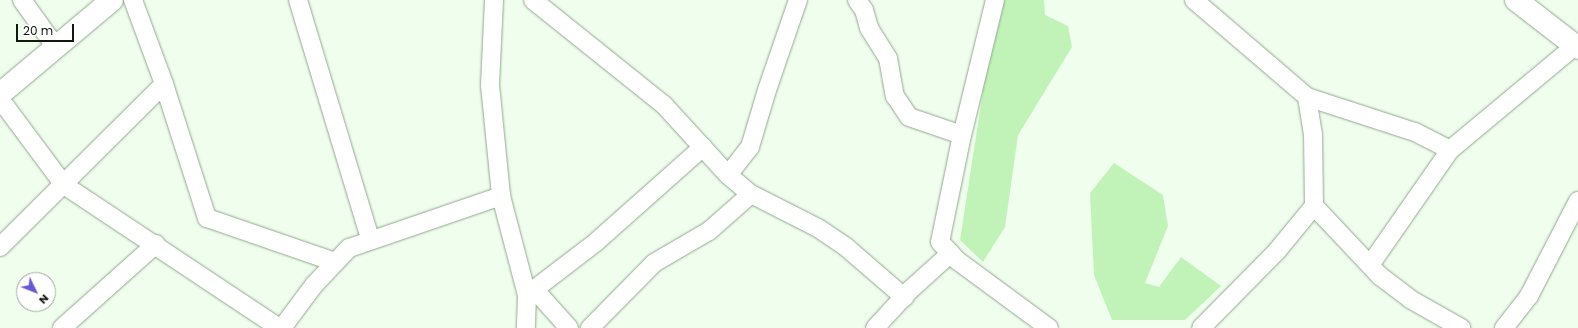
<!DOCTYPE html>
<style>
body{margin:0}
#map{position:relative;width:1578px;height:328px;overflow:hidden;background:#effeed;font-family:Poppins,sans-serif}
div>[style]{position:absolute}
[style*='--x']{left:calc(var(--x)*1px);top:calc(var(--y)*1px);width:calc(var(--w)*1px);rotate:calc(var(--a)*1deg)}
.green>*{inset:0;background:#c1f3b9}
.roads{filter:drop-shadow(0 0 1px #91a78d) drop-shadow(0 0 1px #91a78d)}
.street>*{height:18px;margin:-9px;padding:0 9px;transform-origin:9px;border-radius:9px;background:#fff}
.secondary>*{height:22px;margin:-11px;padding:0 11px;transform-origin:11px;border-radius:11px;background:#fff}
span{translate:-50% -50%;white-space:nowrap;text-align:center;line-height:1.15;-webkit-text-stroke:3px #fff;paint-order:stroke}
.north{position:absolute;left:16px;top:272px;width:40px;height:40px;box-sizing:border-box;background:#fff;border:1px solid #9fa39f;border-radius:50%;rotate:133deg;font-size:11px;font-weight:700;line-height:16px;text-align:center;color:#10180f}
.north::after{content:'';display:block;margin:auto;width:14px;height:18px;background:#6759d2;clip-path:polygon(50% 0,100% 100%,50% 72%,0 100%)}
.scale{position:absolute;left:16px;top:24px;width:58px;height:18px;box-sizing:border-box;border:2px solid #10180f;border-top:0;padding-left:5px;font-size:12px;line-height:14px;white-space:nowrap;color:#10180f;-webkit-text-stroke:3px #fff;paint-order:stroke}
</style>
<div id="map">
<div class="green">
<div style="clip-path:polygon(1001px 0,1044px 0,1045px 15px,1068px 26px,1072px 47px,1018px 135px,1005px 227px,983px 262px,960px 240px,985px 78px)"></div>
<div style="clip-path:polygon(1114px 163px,1163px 195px,1168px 226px,1145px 283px,1159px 287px,1181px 257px,1221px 286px,1185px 320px,1112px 320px,1094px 275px,1090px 193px)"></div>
</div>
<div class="roads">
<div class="street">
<div style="--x:22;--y:0;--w:57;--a:54.3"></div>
<div style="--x:133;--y:0;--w:90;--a:69.7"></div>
<div style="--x:164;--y:84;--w:141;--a:72.2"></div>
<div style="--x:207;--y:218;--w:135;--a:19"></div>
<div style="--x:298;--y:0;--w:250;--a:73.2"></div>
<div style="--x:494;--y:0;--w:85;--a:92.7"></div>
<div style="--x:490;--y:85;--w:112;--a:84.3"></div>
<div style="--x:501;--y:196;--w:102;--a:75.3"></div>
<div style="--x:527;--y:295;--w:33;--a:92"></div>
<div style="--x:533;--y:0;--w:168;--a:38.7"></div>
<div style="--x:664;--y:105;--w:95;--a:47.6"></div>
<div style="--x:728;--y:175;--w:30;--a:40"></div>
<div style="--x:751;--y:194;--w:75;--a:26.9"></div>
<div style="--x:818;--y:228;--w:34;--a:34"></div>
<div style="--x:846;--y:247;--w:77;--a:40.8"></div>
<div style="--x:857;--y:0;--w:12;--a:55"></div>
<div style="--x:864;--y:10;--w:19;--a:74"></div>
<div style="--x:869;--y:28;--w:36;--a:58"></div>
<div style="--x:888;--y:58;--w:39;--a:80"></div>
<div style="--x:895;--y:96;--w:25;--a:56"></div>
<div style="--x:909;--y:117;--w:56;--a:18.8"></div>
<div style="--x:995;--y:0;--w:139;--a:103.7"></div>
<div style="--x:962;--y:135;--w:109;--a:101.6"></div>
<div style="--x:940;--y:242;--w:26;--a:47"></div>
<div style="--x:958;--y:261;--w:113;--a:36.4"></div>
<div style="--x:1194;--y:0;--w:149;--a:40.6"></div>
<div style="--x:1307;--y:97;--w:37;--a:81"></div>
<div style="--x:1313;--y:134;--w:72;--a:89.2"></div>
<div style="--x:1314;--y:206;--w:58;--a:129.4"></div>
<div style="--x:1277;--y:251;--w:108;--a:134.6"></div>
<div style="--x:1307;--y:97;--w:114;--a:18"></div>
<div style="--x:1415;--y:132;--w:39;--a:27"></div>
<div style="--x:0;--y:99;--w:107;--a:53.3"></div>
<div style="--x:64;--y:185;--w:258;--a:33.6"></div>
<div style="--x:728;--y:175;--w:36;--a:-52"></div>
<div style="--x:750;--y:147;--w:59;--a:-73.4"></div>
<div style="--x:767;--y:90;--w:95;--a:-71"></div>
<div style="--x:1314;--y:206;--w:96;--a:46.7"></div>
<div style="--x:1380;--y:276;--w:38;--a:37"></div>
<div style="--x:1410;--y:299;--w:59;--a:29.6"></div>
<div style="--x:0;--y:247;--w:231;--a:-44.8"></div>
<div style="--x:1370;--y:265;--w:140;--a:-55.2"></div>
<div style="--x:1450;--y:150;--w:163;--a:-39.8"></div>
<div style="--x:535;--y:290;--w:51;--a:48.2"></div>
<div style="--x:527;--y:295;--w:87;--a:-37.5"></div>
<div style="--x:596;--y:242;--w:143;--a:-41.6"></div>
<div style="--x:62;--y:328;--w:126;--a:-41.8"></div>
<div style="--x:282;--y:328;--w:54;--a:-53.3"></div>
<div style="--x:314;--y:285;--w:51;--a:-46.6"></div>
<div style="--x:349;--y:248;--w:161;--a:-18.9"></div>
<div style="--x:590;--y:328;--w:91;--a:-45.4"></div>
<div style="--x:654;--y:263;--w:64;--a:-30.2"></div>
<div style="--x:709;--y:231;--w:56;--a:-41.4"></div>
<div style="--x:875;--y:328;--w:52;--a:-47.4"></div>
<div style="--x:910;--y:290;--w:55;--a:-42.1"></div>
<div style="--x:1504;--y:328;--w:41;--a:-52"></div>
<div style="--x:1529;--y:296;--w:107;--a:-62.7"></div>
</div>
<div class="secondary">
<div style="--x:1516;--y:0;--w:78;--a:37.7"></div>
<div style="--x:0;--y:94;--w:146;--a:-40"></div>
</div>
</div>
<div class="north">N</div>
<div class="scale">20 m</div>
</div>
